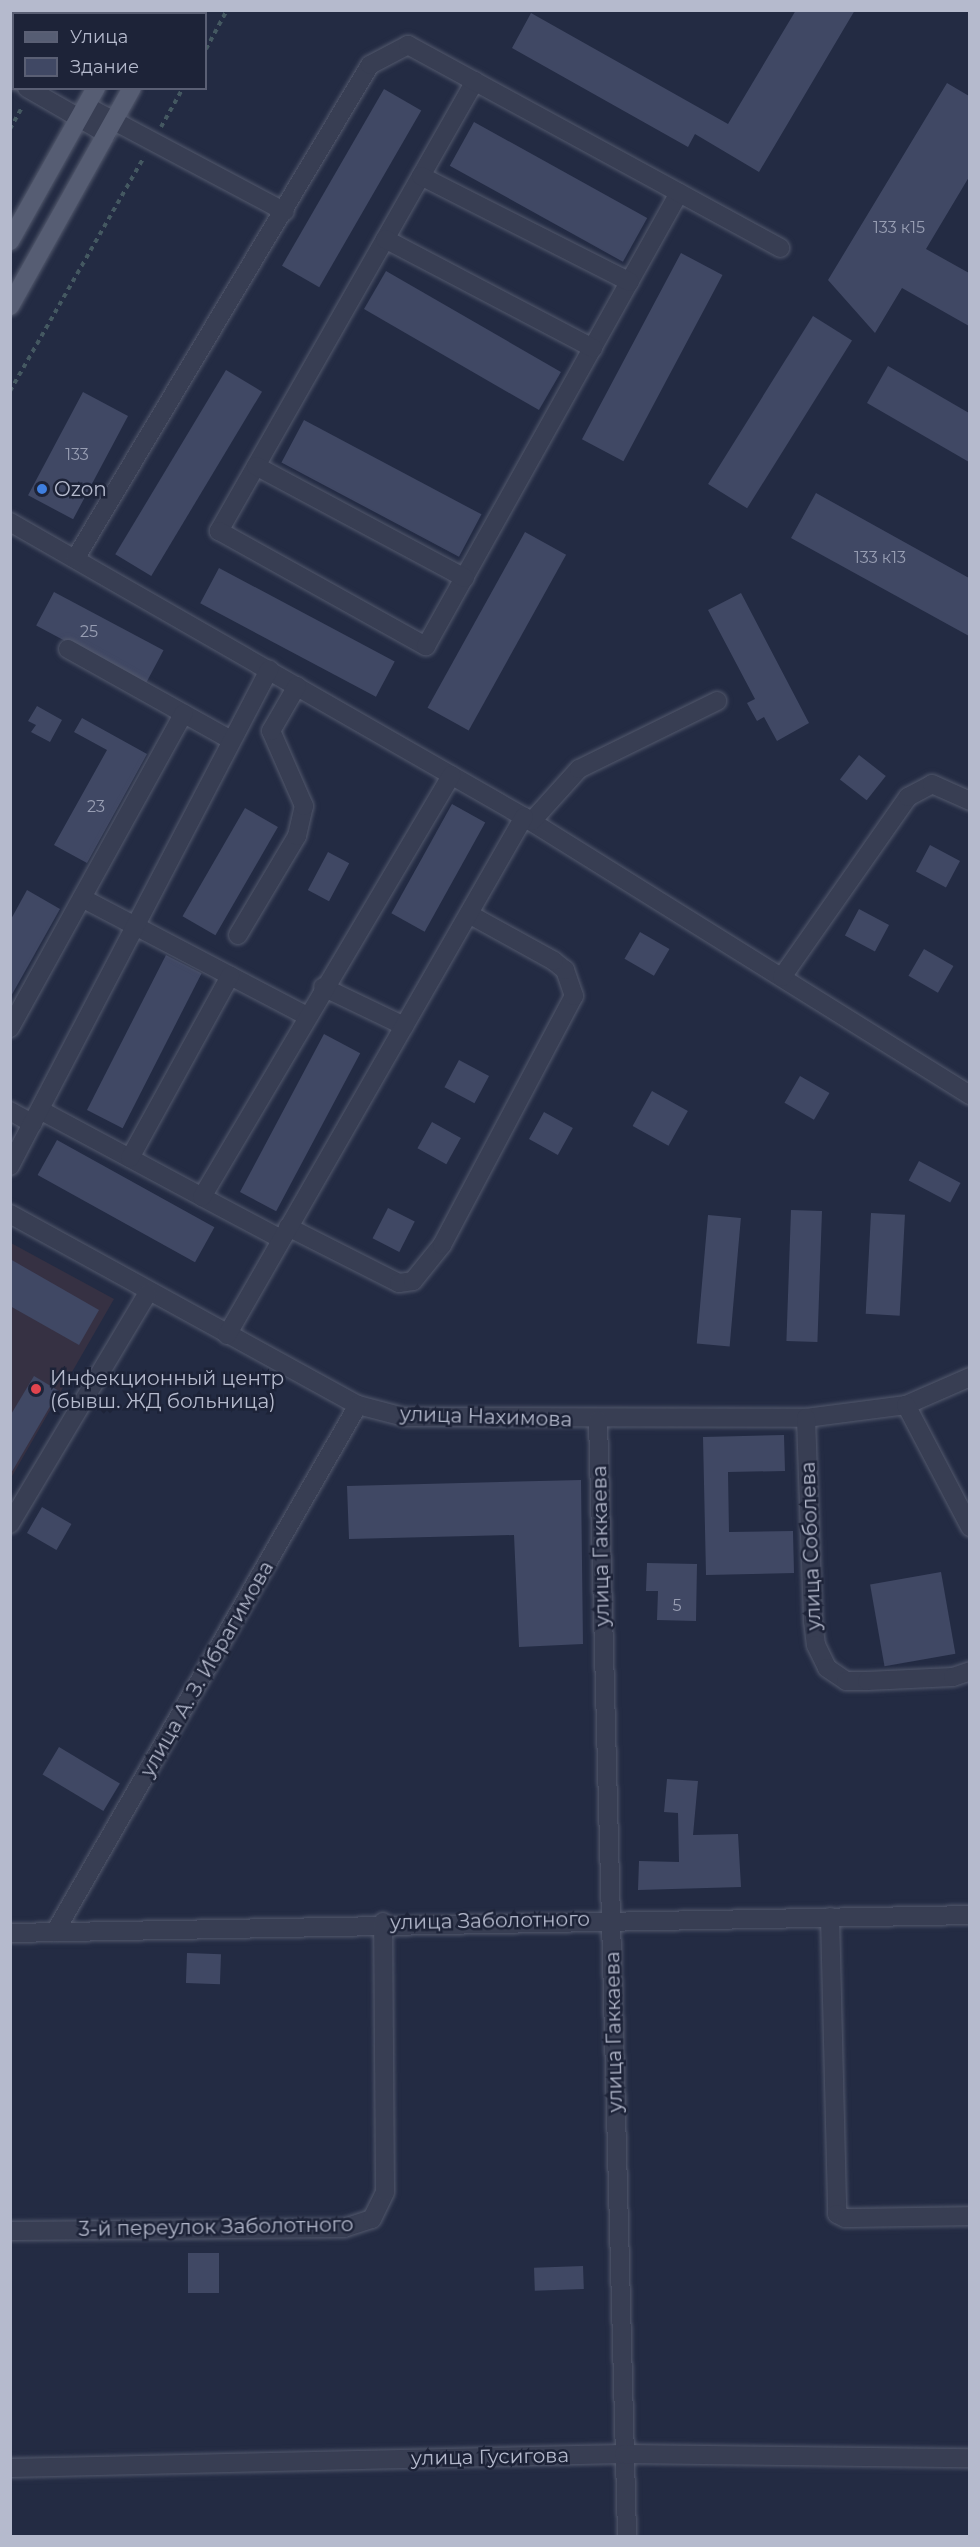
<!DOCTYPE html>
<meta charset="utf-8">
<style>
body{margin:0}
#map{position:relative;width:980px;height:2547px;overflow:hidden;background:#232b43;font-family:Montserrat,sans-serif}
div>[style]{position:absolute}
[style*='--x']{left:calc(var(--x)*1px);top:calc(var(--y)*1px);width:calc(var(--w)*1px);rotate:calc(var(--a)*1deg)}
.medical>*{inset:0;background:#363143}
.building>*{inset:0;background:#404864;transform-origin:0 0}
.path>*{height:4px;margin-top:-2px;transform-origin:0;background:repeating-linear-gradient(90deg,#445861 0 4.5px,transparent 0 9px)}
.roads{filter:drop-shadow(0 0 2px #53596d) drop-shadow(0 0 2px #53596d)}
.minor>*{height:18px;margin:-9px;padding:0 9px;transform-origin:9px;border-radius:9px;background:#383e53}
.major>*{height:18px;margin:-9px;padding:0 9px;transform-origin:9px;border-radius:9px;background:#565d73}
.dots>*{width:16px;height:16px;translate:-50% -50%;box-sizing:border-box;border:3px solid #1d2338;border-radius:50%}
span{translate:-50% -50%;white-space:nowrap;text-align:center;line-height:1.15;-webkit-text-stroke:5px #1d2338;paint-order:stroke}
.number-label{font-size:16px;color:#989eb3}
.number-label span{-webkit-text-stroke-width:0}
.poi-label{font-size:20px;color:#b5bacd}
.left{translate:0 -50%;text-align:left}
.street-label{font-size:20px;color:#b5bacd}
.frame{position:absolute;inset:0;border:12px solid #b5bacd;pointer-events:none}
.legend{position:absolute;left:12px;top:12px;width:195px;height:78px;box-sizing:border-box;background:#1d2338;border:2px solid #5a5f74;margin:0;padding:8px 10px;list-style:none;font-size:18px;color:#b5bacd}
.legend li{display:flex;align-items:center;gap:12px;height:30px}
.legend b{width:30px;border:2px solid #5a5f74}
</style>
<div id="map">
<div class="medical">
<div style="clip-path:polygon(11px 1243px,114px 1299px,11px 1478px)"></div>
</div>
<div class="building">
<div style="clip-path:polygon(796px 10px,855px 10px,759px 172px,695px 134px,688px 147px,512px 48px,531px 13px,728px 124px)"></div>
<div style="clip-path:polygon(947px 83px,969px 96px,969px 177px,926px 249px,969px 273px,969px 326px,902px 288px,875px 333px,828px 280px)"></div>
<div style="left:384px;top:89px;width:43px;height:204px;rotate:30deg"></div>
<div style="left:474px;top:122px;width:198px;height:50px;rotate:29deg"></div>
<div style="left:681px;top:253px;width:47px;height:211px;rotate:28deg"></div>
<div style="left:386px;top:271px;width:202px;height:44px;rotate:30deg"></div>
<div style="left:813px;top:316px;width:46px;height:198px;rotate:32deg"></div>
<div style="clip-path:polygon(888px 366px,969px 413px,969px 462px,867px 403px)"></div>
<div style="left:226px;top:370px;width:42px;height:215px;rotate:31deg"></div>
<div style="left:83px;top:392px;width:51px;height:117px;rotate:28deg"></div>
<div style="left:304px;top:420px;width:201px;height:48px;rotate:28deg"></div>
<div style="clip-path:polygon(816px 493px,969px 578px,969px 636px,791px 538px)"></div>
<div style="left:525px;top:532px;width:47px;height:201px;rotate:29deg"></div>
<div style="left:219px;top:568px;width:199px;height:40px;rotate:28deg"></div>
<div style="left:54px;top:592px;width:124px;height:38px;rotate:28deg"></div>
<div style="clip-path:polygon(741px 593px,809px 723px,777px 741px,764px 717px,757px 721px,747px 703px,755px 699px,708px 610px)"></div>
<div style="clip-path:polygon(37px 706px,62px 720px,50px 742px,31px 732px,36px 725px,28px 721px)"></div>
<div style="clip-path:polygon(82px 718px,147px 754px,87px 863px,54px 845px,107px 750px,74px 732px)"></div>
<div style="left:859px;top:755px;width:34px;height:31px;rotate:38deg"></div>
<div style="left:452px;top:804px;width:38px;height:125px;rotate:29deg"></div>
<div style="left:245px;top:808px;width:38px;height:125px;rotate:30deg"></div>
<div style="left:930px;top:845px;width:34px;height:30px;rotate:28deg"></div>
<div style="left:328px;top:852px;width:24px;height:43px;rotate:28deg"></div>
<div style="clip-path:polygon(27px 890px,60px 909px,10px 998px,10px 921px)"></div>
<div style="left:859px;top:909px;width:34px;height:30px;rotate:28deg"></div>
<div style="left:640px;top:932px;width:34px;height:31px;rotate:30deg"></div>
<div style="left:924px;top:949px;width:34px;height:31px;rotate:30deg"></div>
<div style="left:166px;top:955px;width:40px;height:174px;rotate:27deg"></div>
<div style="left:324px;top:1034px;width:41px;height:179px;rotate:28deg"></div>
<div style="left:459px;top:1060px;width:34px;height:31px;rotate:28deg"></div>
<div style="left:800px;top:1076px;width:34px;height:31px;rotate:30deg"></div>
<div style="left:652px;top:1091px;width:41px;height:40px;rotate:29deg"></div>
<div style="left:544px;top:1112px;width:33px;height:31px;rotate:29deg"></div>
<div style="left:432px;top:1122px;width:33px;height:30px;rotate:29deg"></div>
<div style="left:57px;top:1140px;width:180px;height:40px;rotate:29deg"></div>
<div style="left:919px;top:1161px;width:47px;height:22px;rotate:28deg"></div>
<div style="left:388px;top:1208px;width:30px;height:34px;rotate:27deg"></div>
<div style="left:791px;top:1210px;width:31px;height:131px;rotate:2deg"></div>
<div style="left:871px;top:1213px;width:34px;height:101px;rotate:3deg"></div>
<div style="left:708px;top:1215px;width:33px;height:129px;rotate:5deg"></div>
<div style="clip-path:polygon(10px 1259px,99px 1310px,79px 1345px,10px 1306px)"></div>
<div style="clip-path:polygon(34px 1376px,59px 1391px,10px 1475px,10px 1416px)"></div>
<div style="clip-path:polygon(784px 1435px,785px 1471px,728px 1472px,729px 1532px,793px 1531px,794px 1573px,706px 1575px,703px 1437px)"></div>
<div style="clip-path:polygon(581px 1480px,583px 1644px,519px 1647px,514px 1535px,349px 1539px,347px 1486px)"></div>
<div style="left:42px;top:1507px;width:34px;height:30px;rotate:30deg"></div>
<div style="clip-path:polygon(647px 1563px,697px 1564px,696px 1621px,657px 1620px,658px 1591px,646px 1591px)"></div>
<div style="left:941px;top:1572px;width:83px;height:72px;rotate:80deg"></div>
<div style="left:59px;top:1747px;width:71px;height:32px;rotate:31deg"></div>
<div style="clip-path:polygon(667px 1779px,698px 1781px,693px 1835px,738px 1834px,741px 1887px,638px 1890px,639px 1861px,679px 1862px,678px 1813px,664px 1812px)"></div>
<div style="left:187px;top:1953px;width:34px;height:30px;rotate:2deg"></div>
<div style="left:188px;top:2253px;width:31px;height:40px"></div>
<div style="left:583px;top:2266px;width:23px;height:49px;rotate:88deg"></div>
</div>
<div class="path">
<div style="--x:76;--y:14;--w:4;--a:-76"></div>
<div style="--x:206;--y:49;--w:44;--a:-61.7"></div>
<div style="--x:161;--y:127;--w:45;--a:-60.6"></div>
<div style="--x:10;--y:129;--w:26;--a:-61"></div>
<div style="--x:10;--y:391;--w:270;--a:-60.2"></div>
</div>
<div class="roads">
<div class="minor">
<div style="--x:10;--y:79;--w:4;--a:27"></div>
<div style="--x:475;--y:81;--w:518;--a:119.64"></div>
<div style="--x:219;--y:531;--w:237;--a:29.1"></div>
<div style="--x:426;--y:646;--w:519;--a:-60.82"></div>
<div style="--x:27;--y:88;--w:92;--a:29.9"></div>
<div style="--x:86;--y:106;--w:225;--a:28"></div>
<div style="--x:421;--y:176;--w:234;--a:26.9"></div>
<div style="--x:385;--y:239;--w:235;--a:27.7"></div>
<div style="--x:256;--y:466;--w:237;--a:28.2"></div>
<div style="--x:10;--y:522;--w:593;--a:29.85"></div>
<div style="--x:524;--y:817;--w:526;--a:31.94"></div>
<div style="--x:75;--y:559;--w:575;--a:-59.16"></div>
<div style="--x:370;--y:65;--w:43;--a:-27.8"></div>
<div style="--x:408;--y:45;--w:424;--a:28.6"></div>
<div style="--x:68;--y:649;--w:187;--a:29.2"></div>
<div style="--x:532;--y:821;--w:70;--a:-47.9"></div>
<div style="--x:579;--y:769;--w:154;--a:-26.2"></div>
<div style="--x:82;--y:898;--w:254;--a:27.7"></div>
<div style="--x:238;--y:935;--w:115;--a:-59.2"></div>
<div style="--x:297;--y:836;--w:31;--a:-77"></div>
<div style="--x:304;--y:806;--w:82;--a:-113.7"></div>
<div style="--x:271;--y:731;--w:52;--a:-60"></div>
<div style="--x:782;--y:977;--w:220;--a:-55"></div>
<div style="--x:908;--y:797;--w:27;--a:-28"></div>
<div style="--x:932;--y:784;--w:42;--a:24.1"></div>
<div style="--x:323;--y:987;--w:90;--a:25.7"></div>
<div style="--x:10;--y:1028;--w:359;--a:-61.1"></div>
<div style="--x:40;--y:1110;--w:184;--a:28.2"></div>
<div style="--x:10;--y:1111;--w:26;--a:29"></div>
<div style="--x:130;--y:1158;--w:208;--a:-61.2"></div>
<div style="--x:10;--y:1166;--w:560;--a:-62.43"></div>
<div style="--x:10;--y:1214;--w:397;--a:28.8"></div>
<div style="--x:358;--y:1405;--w:48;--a:14.6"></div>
<div style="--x:404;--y:1417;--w:402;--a:0.1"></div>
<div style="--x:806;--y:1418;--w:101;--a:-7.4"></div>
<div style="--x:906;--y:1405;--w:70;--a:-23.6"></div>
<div style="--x:288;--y:1227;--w:124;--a:26.8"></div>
<div style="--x:399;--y:1283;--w:14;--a:-8"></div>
<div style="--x:413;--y:1281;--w:46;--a:-51.1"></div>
<div style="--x:442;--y:1245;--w:282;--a:-62.1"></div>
<div style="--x:574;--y:996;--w:28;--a:-109"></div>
<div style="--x:565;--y:970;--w:14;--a:-141"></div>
<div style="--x:554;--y:961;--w:97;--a:-151.1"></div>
<div style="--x:281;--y:1239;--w:89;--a:-152"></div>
<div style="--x:202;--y:1197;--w:490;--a:-59.4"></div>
<div style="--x:227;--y:1335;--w:597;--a:-60.17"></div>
<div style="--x:906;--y:1405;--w:138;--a:62.3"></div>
<div style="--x:806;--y:1418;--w:203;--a:88"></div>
<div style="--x:813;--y:1621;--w:24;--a:83"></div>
<div style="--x:816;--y:1645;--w:25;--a:64"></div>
<div style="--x:827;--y:1668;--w:23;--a:34"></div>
<div style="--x:846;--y:1681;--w:21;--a:0"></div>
<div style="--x:867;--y:1681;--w:86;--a:-2.7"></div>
<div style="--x:953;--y:1677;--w:18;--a:-19"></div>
<div style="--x:598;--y:1420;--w:1116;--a:88.51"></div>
<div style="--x:10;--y:1524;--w:268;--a:-59.2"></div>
<div style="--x:830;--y:1917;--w:297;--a:88.6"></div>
<div style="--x:837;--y:2214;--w:9;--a:27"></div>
<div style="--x:845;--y:2218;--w:125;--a:-0.9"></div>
<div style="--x:55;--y:1932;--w:608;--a:-60.1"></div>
<div style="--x:10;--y:1933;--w:960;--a:-1.07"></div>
<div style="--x:10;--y:2231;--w:334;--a:-0.5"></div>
<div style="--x:344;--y:2228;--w:29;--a:-18"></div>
<div style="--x:372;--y:2219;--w:30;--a:-64"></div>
<div style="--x:385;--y:2192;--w:270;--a:-90.4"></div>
<div style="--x:10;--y:2468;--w:614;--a:-1.31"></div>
<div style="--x:624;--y:2454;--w:346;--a:0.7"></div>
</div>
<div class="major">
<div style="--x:139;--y:14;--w:4;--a:-76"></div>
<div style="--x:174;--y:14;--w:4;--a:-63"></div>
<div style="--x:10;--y:241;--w:176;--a:-60.7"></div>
<div style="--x:10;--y:306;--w:250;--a:-60.8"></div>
</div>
</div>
<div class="dots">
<div style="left:42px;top:489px;background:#3f7fe0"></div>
<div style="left:36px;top:1389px;background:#e0444e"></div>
</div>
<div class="number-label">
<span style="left:899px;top:228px">133 к15</span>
<span style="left:77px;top:455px">133</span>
<span style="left:880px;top:558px">133 к13</span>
<span style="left:89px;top:632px">25</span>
<span style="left:96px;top:807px">23</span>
<span style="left:677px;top:1606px">5</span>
</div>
<div class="poi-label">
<span class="left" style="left:54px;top:489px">Ozon</span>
<span class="left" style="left:50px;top:1390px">Инфекционный центр<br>(бывш. ЖД больница)</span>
</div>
<div class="street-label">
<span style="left:486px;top:1417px;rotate:2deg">улица Нахимова</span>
<span style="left:601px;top:1546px;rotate:-91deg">улица Гаккаева</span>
<span style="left:811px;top:1546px;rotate:-92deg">улица Соболева</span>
<span style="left:207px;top:1669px;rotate:-60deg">улица А. З. Ибрагимова</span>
<span style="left:490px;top:1921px;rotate:-1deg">улица Заболотного</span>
<span style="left:614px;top:2032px;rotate:-91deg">улица Гаккаева</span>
<span style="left:216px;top:2227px;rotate:-1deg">3-й переулок Заболотного</span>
<span style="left:490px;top:2457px;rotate:-1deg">улица Гусигова</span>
</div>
<div class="frame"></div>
<ul class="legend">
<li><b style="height:8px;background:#565d73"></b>Улица</li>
<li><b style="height:16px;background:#404864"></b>Здание</li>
</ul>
</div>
